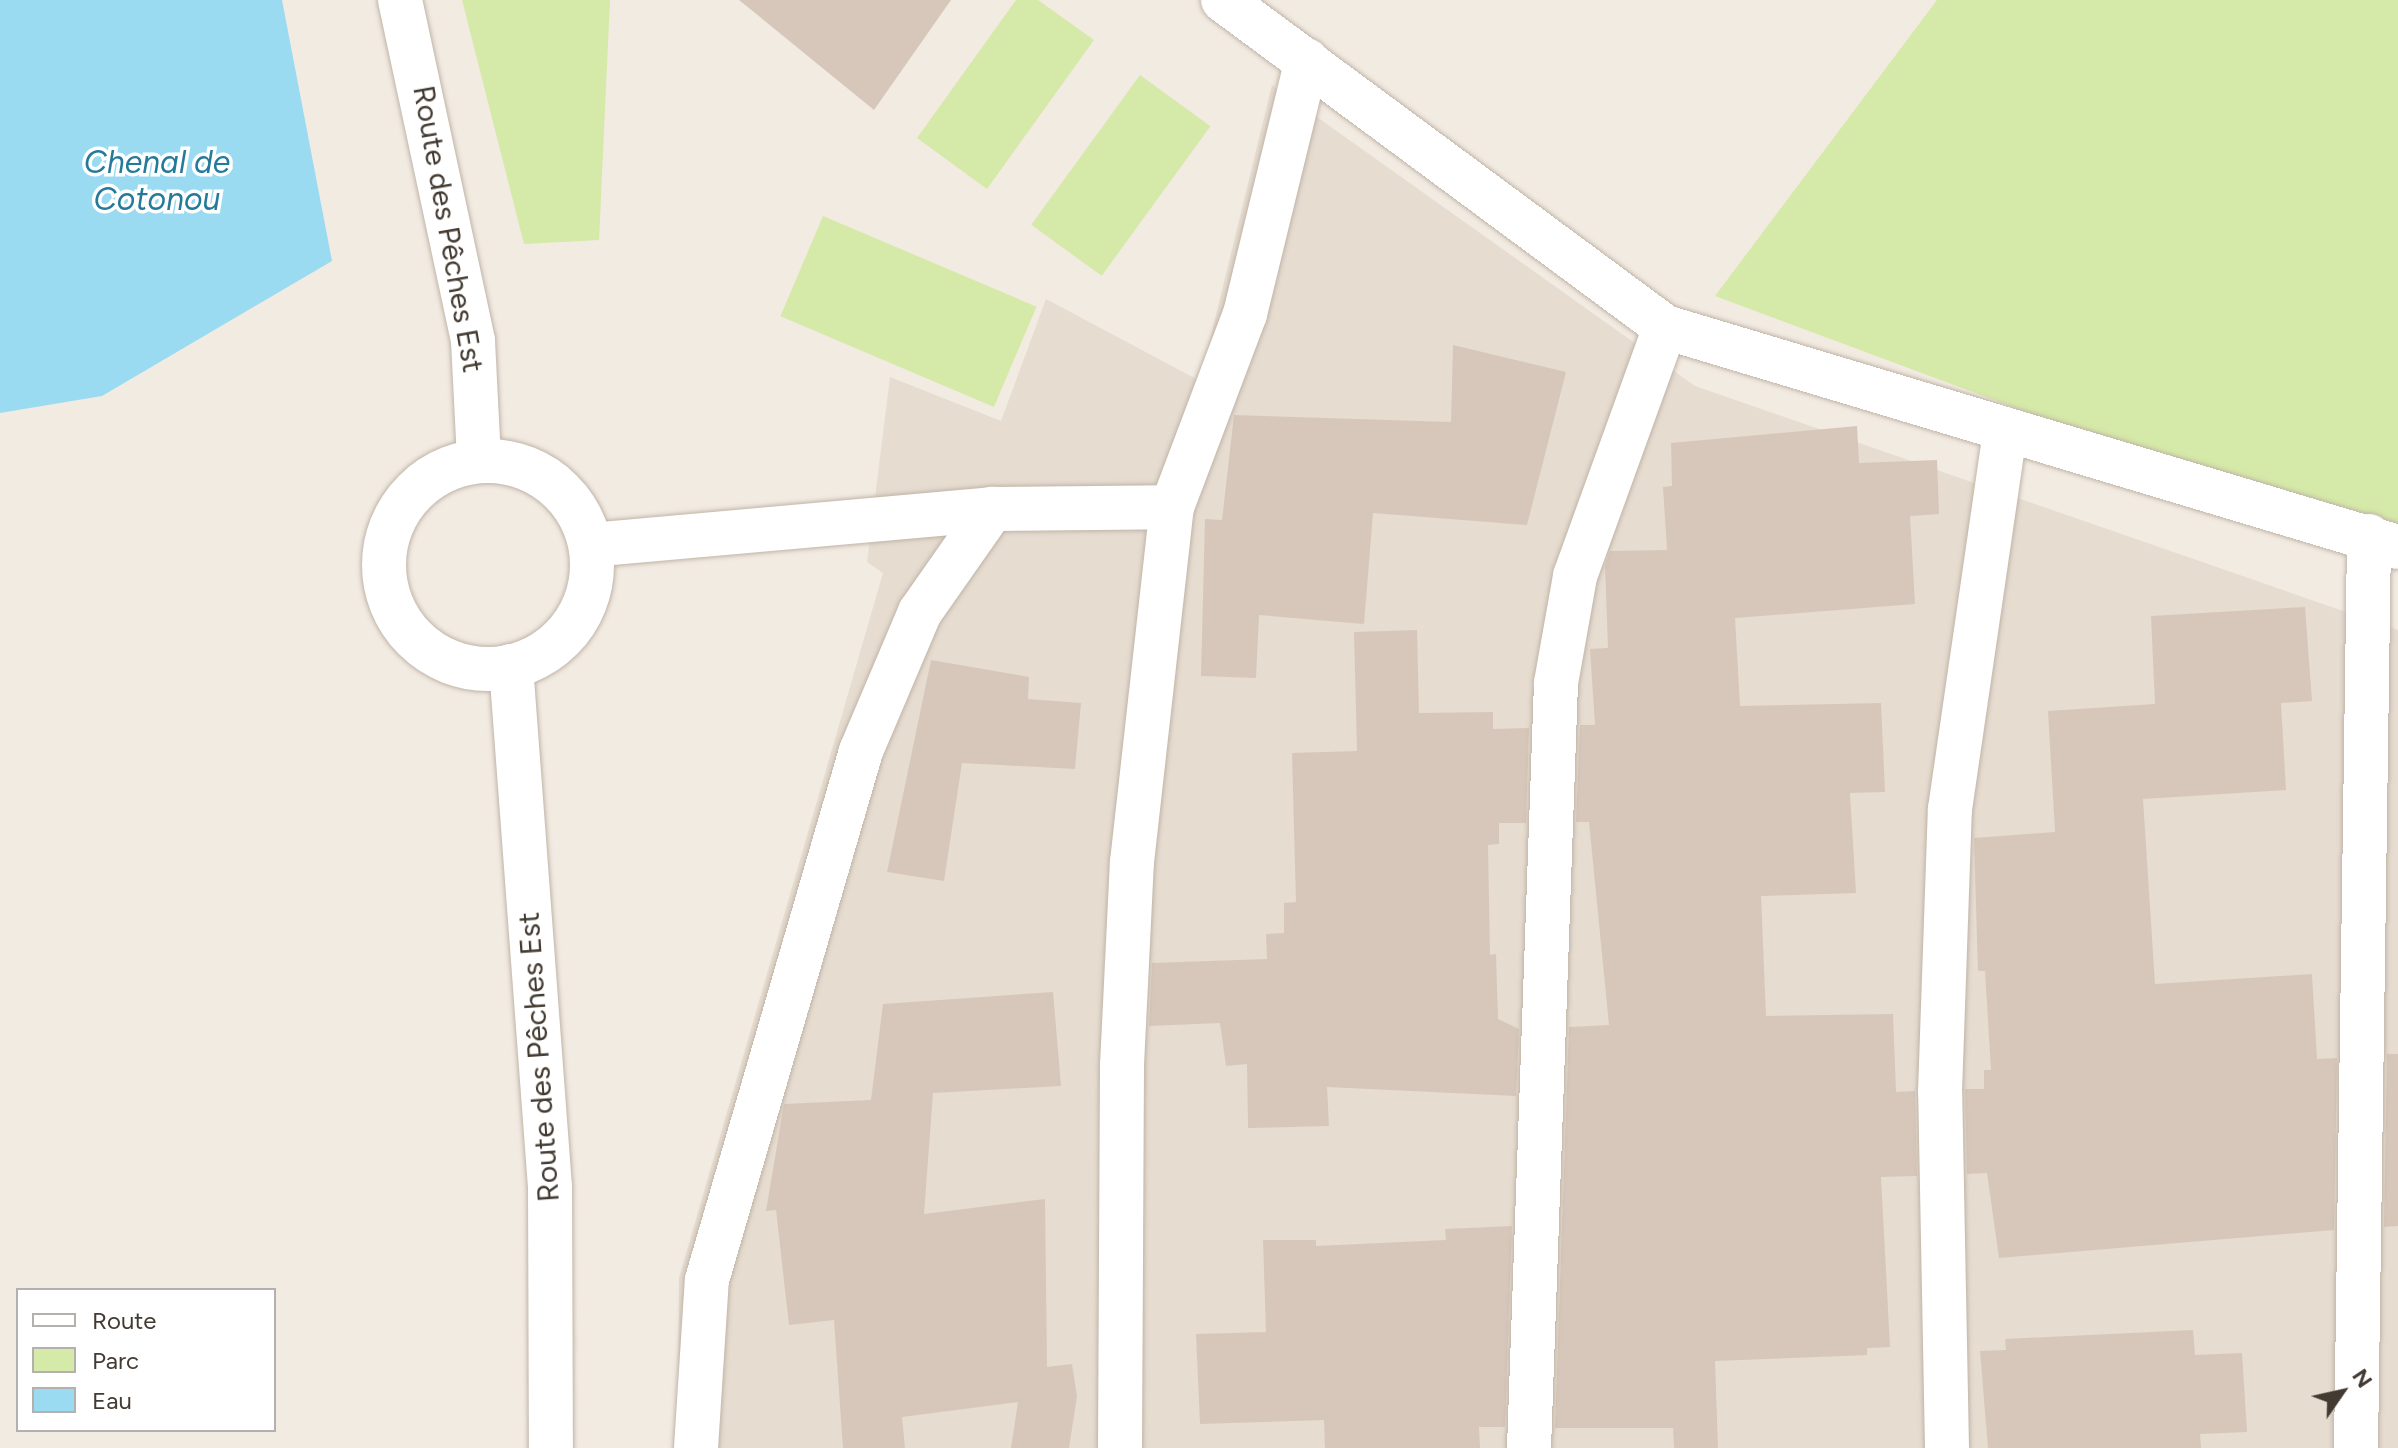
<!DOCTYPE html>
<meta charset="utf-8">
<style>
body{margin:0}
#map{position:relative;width:2398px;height:1448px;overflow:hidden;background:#f2ebe2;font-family:Figtree,sans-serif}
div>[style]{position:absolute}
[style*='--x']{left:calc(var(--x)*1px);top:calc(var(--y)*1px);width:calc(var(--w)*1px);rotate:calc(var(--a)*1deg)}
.residential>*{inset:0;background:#e6dcd0}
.green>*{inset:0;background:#d5e9a8;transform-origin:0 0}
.water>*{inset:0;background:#9adbf2}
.building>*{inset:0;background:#d7c7ba}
.roads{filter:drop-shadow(0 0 2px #c0b4a7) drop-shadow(0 0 2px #c0b4a7)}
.minor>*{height:44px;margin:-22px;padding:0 22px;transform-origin:22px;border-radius:22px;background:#fff}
.tertiary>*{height:44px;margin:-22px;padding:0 22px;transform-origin:22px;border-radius:22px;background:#fff}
.tertiary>.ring{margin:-22px;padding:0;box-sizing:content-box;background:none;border:44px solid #fff;border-radius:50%}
span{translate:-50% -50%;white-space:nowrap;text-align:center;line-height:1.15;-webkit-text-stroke:7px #fff;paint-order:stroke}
.street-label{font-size:30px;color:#433a32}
.water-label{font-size:32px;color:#257a9a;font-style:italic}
.legend{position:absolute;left:16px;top:1288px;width:260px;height:144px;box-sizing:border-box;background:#fff;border:2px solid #b4b0ad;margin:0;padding:10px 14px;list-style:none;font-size:24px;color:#433a32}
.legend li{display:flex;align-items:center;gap:16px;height:40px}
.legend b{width:40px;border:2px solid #b4b0ad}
.north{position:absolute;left:2302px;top:1352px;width:80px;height:80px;-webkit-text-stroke:6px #fff;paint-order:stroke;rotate:56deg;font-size:22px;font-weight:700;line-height:32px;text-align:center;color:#433a32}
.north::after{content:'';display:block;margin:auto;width:28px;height:36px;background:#433a32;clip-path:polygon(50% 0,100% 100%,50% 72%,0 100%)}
</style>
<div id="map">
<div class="residential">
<div style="clip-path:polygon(1272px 85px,1695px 386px,2398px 630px,2398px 1448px,678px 1448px,679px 1278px,883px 573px,867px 562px,890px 377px,1001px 421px,1046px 299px,1200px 381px)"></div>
</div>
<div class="green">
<div style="clip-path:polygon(462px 0,610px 0,599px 240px,524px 244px)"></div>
<div style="clip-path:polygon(1016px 0,1038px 0,1094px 40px,987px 189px,917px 138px)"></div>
<div style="clip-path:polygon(1937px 0,2398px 0,2398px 550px,1715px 296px)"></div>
<div style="left:1140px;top:75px;width:87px;height:185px;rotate:36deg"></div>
<div style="left:823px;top:216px;width:232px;height:109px;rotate:23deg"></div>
</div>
<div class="water">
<div style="clip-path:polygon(0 0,282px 0,332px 261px,102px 396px,0 413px)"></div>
</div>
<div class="building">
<div style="clip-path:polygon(739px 0,951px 0,874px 110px)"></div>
<div style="clip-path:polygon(1453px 345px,1566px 372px,1527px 525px,1373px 513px,1364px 624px,1259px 615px,1256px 678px,1201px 676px,1205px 519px,1222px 520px,1234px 415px,1451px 422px)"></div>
<div style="clip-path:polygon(1857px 426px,1859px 463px,1937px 460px,1939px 514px,1910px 516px,1915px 604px,1735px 618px,1740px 706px,1881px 703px,1885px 792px,1850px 793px,1856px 893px,1761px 896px,1766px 1016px,1893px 1014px,1896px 1092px,1915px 1091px,1917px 1176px,1881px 1177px,1890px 1347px,1867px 1348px,1867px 1355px,1715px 1361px,1718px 1448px,1674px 1448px,1673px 1428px,1555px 1428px,1569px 1027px,1609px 1025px,1589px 822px,1576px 822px,1580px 725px,1595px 725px,1590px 649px,1608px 648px,1605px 566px,1610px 551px,1667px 550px,1663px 487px,1672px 486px,1671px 443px)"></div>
<div style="clip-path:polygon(2305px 607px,2312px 701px,2281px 703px,2286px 790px,2143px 799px,2155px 984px,2312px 974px,2317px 1059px,2337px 1058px,2334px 1230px,1999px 1258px,1987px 1173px,1967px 1174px,1965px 1089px,1984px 1089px,1984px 1070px,1991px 1070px,1985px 971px,1978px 971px,1974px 838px,2055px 832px,2048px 711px,2155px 704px,2151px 616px)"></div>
<div style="clip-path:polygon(1417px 630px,1419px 713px,1493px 712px,1493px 729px,1529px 728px,1526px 823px,1499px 823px,1499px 844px,1488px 845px,1490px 955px,1496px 954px,1498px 1019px,1519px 1029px,1516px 1096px,1327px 1087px,1329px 1126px,1248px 1128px,1247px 1064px,1226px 1066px,1220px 1023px,1149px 1026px,1152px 963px,1267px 959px,1266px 934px,1284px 933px,1284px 903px,1296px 902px,1292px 753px,1357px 751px,1354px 632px)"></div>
<div style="clip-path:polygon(931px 660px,1029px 677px,1028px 699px,1081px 703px,1075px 769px,962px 763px,944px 881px,887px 872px)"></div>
<div style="clip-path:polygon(1053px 992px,1061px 1086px,933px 1093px,924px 1214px,1045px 1199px,1047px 1367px,1072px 1364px,1077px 1396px,1069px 1448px,1011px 1448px,1018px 1402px,902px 1417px,905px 1448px,843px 1448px,834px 1320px,789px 1325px,776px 1210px,766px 1211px,784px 1104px,871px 1100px,883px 1004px)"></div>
<div style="clip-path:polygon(2387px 1054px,2398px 1054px,2398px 1226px,2384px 1227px)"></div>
<div style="clip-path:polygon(1512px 1226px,1505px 1427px,1479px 1427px,1480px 1448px,1325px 1448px,1324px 1420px,1200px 1424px,1196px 1334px,1266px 1332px,1263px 1240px,1316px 1240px,1316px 1246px,1446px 1240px,1445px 1229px)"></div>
<div style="clip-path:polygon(2193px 1330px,2195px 1355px,2242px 1353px,2247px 1432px,2200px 1434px,2201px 1448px,1988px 1448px,1980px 1351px,2006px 1350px,2005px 1339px)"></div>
</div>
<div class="roads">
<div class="minor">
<div style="--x:1223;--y:0;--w:550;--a:36.49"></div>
<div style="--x:1665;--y:327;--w:765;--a:16.71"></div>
<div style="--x:591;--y:545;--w:403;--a:-5.1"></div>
<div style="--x:696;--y:1448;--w:168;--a:-86.3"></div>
<div style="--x:707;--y:1280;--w:551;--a:-73.77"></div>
<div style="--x:861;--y:751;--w:151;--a:-67"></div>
<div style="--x:920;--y:612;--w:126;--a:-55"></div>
<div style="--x:992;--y:509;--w:180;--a:-0.6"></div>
<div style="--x:1120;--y:1448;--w:383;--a:-89.7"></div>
<div style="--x:1122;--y:1065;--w:203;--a:-87.2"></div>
<div style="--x:1132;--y:862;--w:357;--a:-83.6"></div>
<div style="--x:1172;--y:507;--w:206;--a:-69.3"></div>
<div style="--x:1245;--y:314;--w:261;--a:-76.3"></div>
<div style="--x:1529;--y:1448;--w:765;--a:-87.98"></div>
<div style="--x:1556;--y:683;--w:109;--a:-79.9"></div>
<div style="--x:1575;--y:576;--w:265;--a:-70.1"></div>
<div style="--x:1947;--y:1448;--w:356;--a:-91.1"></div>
<div style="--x:1940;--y:1092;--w:283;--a:-88"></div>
<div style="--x:1950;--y:809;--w:383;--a:-81.7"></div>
<div style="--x:2356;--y:1448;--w:912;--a:-89.18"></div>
</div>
<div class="tertiary">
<div style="--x:400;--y:0;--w:349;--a:77.9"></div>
<div style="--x:473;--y:341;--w:120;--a:87.1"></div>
<div class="ring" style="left:384px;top:461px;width:164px;height:164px"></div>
<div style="--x:511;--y:666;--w:522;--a:85.72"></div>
<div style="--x:550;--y:1187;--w:261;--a:89.8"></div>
</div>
</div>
<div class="street-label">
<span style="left:448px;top:229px;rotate:80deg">Route des Pêches Est</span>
<span style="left:539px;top:1057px;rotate:-94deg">Route des Pêches Est</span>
</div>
<div class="water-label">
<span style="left:157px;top:181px">Chenal de<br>Cotonou</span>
</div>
<ul class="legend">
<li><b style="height:10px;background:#fff"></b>Route</li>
<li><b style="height:22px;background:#d5e9a8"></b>Parc</li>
<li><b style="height:22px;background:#9adbf2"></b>Eau</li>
</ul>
<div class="north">N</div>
</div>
